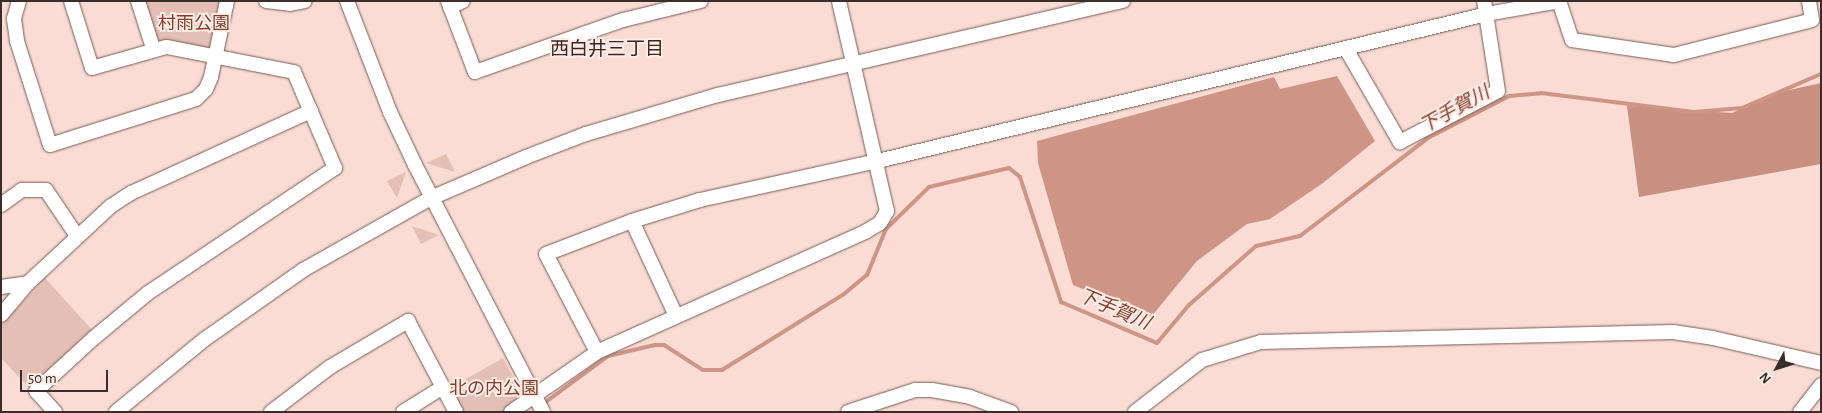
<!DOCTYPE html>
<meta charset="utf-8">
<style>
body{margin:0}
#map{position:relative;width:1822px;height:413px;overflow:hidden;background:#fadcd4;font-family:"Alegreya Sans","Noto Sans JP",sans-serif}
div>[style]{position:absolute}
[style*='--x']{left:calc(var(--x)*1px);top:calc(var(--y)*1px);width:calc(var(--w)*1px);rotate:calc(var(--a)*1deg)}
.green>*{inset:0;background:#e4bfb5}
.forest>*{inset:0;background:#c89081}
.water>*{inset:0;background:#ce9586}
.stream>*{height:4px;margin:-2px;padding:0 2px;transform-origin:2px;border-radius:2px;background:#ce9586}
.roads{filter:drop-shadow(0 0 1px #755c56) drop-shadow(0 0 1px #755c56)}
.minor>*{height:14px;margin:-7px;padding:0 7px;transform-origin:7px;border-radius:7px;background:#fff}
span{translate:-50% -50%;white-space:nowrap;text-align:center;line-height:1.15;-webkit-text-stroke:4px #feece7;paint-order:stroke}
.park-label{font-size:18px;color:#843d2b}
.neighbourhood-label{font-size:19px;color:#3b2620}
.water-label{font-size:19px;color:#853e2c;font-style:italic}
.frame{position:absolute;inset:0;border:2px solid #392e2b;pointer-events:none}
.north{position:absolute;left:1752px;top:343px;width:50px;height:50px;-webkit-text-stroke:4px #feece7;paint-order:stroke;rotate:230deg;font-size:14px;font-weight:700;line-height:20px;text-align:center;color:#392e2b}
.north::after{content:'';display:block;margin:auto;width:18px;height:22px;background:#392e2b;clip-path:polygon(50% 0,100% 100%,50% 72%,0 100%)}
.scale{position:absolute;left:20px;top:370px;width:88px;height:22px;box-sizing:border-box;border:2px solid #392e2b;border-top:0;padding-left:6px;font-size:15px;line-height:18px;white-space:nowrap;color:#392e2b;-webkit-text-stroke:4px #feece7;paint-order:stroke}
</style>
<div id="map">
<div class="green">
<div style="clip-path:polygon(143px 1px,222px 1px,216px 42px,207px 49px,162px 43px,155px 38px)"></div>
<div style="clip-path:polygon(446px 154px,455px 172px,426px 163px)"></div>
<div style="clip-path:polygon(406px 172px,397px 198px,387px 181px)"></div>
<div style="clip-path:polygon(412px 226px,439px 235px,421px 244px)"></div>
<div style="clip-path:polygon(45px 278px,94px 332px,31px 390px,1px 358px,1px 325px)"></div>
<div style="clip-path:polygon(503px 358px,521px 392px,519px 401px,505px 412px,463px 412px,450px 388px)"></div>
</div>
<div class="forest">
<div style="clip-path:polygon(1821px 83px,1821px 164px,1639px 197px,1627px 106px,1732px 113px,1776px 93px)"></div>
</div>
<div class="water">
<div style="clip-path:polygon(1337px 76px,1375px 141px,1323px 183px,1270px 219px,1247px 224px,1197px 261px,1151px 317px,1073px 285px,1038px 163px,1037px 141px,1274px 77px,1280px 89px)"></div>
</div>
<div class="stream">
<div style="--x:543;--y:404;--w:81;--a:-36.4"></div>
<div style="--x:608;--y:356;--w:48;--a:-13.2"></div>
<div style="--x:655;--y:345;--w:9;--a:0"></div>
<div style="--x:664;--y:345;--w:46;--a:32.7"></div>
<div style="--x:703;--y:370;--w:19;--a:0"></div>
<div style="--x:722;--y:370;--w:144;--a:-31.9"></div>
<div style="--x:844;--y:294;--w:30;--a:-40"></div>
<div style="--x:867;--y:275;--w:50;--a:-67.6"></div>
<div style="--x:886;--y:229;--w:60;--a:-44.3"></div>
<div style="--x:929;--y:187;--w:82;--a:-13.4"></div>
<div style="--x:1009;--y:168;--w:14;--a:39"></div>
<div style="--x:1020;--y:177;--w:132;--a:71.8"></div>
<div style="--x:1061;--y:302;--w:104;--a:23.1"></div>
<div style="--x:1157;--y:343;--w:50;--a:-49.9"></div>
<div style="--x:1189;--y:305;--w:89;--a:-41.4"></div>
<div style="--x:1256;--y:246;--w:45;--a:-12.8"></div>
<div style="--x:1300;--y:236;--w:161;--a:-37.4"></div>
<div style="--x:1428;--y:138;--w:91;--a:-27.4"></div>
<div style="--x:1509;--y:96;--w:32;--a:-5"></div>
<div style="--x:1541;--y:93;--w:154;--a:7.1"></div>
<div style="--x:1694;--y:112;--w:48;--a:-4.8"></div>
<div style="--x:1742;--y:108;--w:86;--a:-23.3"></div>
</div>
<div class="roads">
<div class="minor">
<div style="--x:19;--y:1;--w:19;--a:106"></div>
<div style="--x:14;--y:19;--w:22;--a:82"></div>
<div style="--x:17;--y:41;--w:109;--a:72.4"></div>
<div style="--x:50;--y:145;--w:153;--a:-17.5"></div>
<div style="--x:196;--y:99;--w:14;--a:-45"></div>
<div style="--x:206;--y:89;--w:13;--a:-67"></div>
<div style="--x:211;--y:77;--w:78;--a:-78.1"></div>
<div style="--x:138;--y:1;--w:49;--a:72.3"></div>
<div style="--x:266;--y:1;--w:24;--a:7"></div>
<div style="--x:290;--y:4;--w:15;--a:-11"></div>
<div style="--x:347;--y:1;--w:119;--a:68.8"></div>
<div style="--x:390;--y:112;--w:59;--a:64.7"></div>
<div style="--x:415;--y:165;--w:278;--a:62.6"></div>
<div style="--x:448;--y:1;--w:76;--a:69.2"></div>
<div style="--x:475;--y:72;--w:157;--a:-19.4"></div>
<div style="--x:623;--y:20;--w:80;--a:-13.7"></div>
<div style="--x:1559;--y:1;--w:41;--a:71.6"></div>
<div style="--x:1572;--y:40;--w:103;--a:8.4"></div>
<div style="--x:1674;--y:55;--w:142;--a:-14.2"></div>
<div style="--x:1812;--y:20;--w:19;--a:-99"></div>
<div style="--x:450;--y:7;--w:14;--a:-25"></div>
<div style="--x:1346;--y:49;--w:108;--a:59.9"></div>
<div style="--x:1400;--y:142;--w:110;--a:-27.5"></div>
<div style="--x:1498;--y:91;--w:91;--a:-98.8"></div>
<div style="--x:1;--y:205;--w:26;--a:-36"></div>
<div style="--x:22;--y:190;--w:24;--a:0"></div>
<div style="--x:46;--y:190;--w:55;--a:56"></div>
<div style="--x:632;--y:221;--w:105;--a:65.1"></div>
<div style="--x:1;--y:287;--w:27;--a:-8"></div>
<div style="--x:1;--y:315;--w:42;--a:-49.8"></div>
<div style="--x:28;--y:283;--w:113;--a:-42.9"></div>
<div style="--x:111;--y:206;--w:24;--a:-33"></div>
<div style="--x:131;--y:193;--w:198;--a:-24.5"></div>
<div style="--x:597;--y:352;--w:110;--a:-117.5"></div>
<div style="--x:546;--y:254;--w:92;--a:-21"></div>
<div style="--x:632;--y:221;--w:71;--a:-17.2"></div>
<div style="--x:700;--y:200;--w:182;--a:-12.4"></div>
<div style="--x:878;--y:161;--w:626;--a:-13.57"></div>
<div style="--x:1487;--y:14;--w:74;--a:-10.1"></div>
<div style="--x:55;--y:412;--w:28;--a:-132"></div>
<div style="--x:36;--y:391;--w:80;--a:-42.5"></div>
<div style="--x:95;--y:337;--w:69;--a:-39.7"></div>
<div style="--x:148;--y:293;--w:225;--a:-33.8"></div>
<div style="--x:335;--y:168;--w:104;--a:-113.1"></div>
<div style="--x:294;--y:72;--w:130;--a:-168.9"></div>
<div style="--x:166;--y:47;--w:77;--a:164.2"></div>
<div style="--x:92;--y:68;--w:70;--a:-107.4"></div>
<div style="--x:116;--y:412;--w:115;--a:-39.4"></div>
<div style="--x:205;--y:339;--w:120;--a:-35.1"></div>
<div style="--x:303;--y:270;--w:147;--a:-29.4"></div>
<div style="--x:431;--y:198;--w:103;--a:-23.3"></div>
<div style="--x:526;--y:157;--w:64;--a:-21"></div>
<div style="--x:586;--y:134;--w:138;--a:-16.5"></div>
<div style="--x:718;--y:95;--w:416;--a:-13.1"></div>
<div style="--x:271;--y:412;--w:74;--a:-37.3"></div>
<div style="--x:330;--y:367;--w:91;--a:-30.5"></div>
<div style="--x:408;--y:321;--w:103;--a:62.2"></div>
<div style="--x:403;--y:412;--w:47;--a:-32"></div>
<div style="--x:511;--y:412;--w:105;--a:-34.9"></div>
<div style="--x:597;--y:352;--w:294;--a:-24.1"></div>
<div style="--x:865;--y:232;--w:17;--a:-31"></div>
<div style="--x:880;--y:223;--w:14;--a:-60"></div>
<div style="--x:887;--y:211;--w:215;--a:-102.9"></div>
<div style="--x:848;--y:412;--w:71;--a:-18.2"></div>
<div style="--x:915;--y:390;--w:17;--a:0"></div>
<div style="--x:932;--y:390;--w:39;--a:10"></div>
<div style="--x:970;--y:397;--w:44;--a:20.1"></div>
<div style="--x:1135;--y:412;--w:85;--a:-37.8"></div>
<div style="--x:1202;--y:360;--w:62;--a:-17"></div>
<div style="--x:1261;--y:342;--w:412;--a:-1.4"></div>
<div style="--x:1673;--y:332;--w:40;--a:8.5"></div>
<div style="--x:1713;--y:338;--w:111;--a:13"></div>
<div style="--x:1800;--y:412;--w:34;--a:-52"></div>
</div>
</div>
<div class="park-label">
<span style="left:194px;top:24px">村雨公園</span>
<span style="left:494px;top:389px">北の内公園</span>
</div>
<div class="neighbourhood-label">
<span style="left:607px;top:50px">西白井三丁目</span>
</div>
<div class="water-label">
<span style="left:1455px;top:110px;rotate:-29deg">下手賀川</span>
<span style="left:1114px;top:310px;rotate:23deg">下手賀川</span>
</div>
<div class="frame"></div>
<div class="north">N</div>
<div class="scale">50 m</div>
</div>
